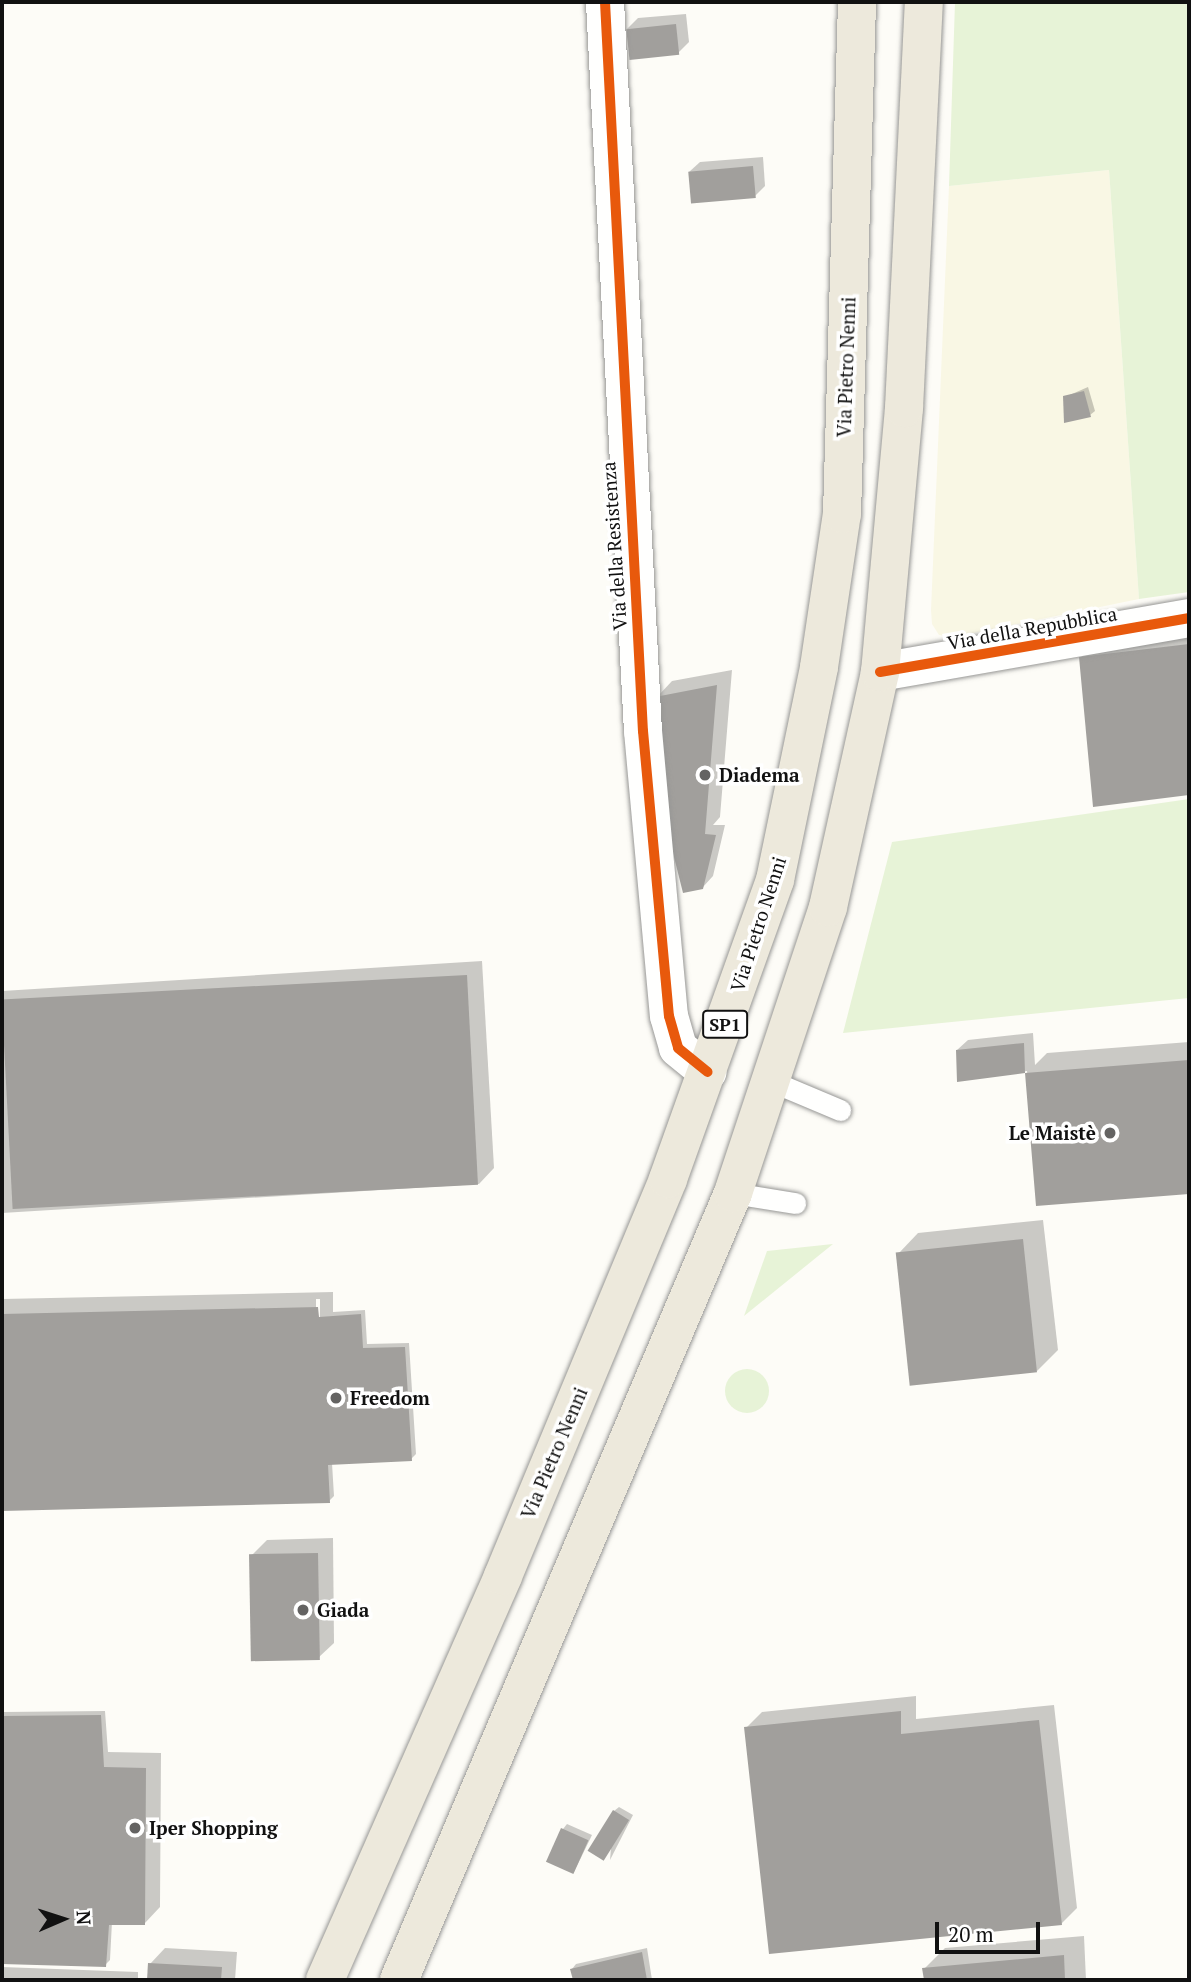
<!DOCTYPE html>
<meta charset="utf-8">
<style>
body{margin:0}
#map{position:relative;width:1191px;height:1982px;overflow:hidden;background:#fdfcf7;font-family:"PT Serif",serif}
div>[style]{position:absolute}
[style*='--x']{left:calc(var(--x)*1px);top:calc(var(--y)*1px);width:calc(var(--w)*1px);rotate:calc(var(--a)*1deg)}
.farmland>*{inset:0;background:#f9f7e4}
.green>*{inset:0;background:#e7f3d7}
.round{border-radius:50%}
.shadow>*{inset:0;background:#0003}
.building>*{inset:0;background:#a19f9c;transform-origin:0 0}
.roads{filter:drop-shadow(0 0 2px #979795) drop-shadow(0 0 2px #979795)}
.service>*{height:21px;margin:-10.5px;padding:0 10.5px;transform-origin:10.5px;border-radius:10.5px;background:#fffffe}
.minor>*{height:38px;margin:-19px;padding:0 19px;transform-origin:19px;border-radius:19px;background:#fffffe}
.primary>*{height:38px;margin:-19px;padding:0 19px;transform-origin:19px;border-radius:19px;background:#ede9dc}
.cycleway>*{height:10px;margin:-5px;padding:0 5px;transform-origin:5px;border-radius:5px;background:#e8590c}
.dots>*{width:19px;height:19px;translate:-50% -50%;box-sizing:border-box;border:4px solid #fff;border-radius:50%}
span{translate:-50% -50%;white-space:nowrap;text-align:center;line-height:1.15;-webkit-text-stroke:7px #fff;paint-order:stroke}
.shield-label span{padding:2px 5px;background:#fff;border:2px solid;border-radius:5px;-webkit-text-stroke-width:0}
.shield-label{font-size:18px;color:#111;font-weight:700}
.street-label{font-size:19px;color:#111}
.poi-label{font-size:19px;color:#111;font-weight:700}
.left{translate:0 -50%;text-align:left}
.right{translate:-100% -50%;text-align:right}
.frame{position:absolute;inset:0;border:4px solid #111;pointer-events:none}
.north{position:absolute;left:28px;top:1884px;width:70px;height:70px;-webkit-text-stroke:5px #fff;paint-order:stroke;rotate:87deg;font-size:19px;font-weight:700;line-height:28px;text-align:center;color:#111}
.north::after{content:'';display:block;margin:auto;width:24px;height:32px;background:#111;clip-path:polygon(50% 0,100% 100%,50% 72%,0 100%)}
.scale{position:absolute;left:935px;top:1922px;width:105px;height:32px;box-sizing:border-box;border:4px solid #111;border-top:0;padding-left:9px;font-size:21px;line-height:24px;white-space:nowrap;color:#111;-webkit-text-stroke:5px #fff;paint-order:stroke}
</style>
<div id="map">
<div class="farmland">
<div style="clip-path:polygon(1109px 170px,1139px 599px,954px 637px,939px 635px,932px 624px,931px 610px,949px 186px)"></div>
</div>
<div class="green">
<div style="clip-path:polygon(955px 2px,1189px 2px,1189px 592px,1139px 599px,1109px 170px,949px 186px)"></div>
<div style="clip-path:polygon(1189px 799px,1189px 998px,843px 1033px,892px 842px)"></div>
<div style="clip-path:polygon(833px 1244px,744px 1316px,767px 1251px)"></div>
<div class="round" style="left:725px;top:1369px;width:44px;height:44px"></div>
</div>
<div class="shadow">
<div style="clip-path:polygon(686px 14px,689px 42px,678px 53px,627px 29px,638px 18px)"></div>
<div style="clip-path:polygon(763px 157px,765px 186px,755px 196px,689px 172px,700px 162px)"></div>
<div style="clip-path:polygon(1088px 387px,1095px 411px,1090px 415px,1065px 397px)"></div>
<div style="clip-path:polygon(1189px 631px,1189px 794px,1095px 805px,1081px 658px,1096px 642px)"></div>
<div style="clip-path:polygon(732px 670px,720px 817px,713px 825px,725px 825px,713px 876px,703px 887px,657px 697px,672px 681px)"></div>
<div style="clip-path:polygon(482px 961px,494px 1168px,479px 1184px,2px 1213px,2px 991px)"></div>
<div style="clip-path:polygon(1033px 1033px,1035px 1065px,1047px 1053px,1189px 1042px,1189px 1192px,1037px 1204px,1027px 1071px,959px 1080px,957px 1050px,968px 1040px)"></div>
<div style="clip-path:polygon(1043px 1220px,1058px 1350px,1037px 1371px,898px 1254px,918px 1233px)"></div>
<div style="clip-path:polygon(evenodd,333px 1292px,333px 1312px,365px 1310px,367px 1344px,409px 1343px,416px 1454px,411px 1459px,332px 1463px,334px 1496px,329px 1501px,2px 1510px,2px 1299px,333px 1292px,316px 1299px,320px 1299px,319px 1452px,316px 1452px,316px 1299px)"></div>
<div style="clip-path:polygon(333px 1538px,334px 1643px,318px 1658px,251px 1556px,267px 1540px)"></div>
<div style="clip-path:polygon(916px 1696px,916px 1719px,1054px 1705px,1077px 1908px,1061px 1924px,746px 1728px,762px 1712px)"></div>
<div style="clip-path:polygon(105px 1711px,108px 1752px,161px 1753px,160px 1907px,145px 1923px,112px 1922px,110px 1960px,105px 1965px,2px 1962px,2px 1712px)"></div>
<div style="clip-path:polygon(619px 1807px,633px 1815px,610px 1860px,614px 1811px)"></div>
<div style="clip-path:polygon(567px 1824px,592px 1835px,574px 1872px,563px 1829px)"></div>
<div style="clip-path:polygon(1084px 1936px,1086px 1980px,925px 1980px,924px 1969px,945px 1948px)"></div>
<div style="clip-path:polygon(165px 1948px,237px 1952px,235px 1980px,149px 1980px,150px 1964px)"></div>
<div style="clip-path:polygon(647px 1948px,652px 1980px,575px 1980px,572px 1969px,576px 1964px)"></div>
<div style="clip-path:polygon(2px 1967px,138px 1972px,138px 1980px,2px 1980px)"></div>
</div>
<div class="building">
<div style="left:676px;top:24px;width:31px;height:50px;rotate:84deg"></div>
<div style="left:753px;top:166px;width:32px;height:65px;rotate:85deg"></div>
<div style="clip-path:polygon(1084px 391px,1091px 417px,1064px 423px,1063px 396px)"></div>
<div style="clip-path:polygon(1189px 644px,1189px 795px,1093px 807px,1079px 657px)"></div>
<div style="clip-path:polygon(717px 685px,705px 834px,716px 835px,703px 889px,683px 893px,668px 833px,655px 697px)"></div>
<div style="left:467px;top:975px;width:210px;height:466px;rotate:87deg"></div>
<div style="clip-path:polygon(1024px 1043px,1025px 1073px,1189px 1060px,1189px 1194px,1036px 1206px,1025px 1073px,957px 1082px,956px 1050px)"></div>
<div style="left:1023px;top:1239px;width:134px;height:128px;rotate:84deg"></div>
<div style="clip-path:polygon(318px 1307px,319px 1317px,361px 1314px,363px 1348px,405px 1347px,412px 1461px,328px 1465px,330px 1503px,2px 1511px,2px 1314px)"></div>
<div style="left:318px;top:1553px;width:107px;height:69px;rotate:89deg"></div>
<div style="clip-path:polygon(901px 1711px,901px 1734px,1039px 1720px,1062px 1925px,769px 1954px,744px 1727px)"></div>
<div style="clip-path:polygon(101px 1715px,104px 1767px,146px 1768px,145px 1925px,109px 1925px,106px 1967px,2px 1964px,2px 1716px)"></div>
<div style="left:613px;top:1810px;width:19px;height:48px;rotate:32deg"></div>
<div style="left:561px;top:1828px;width:30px;height:37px;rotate:24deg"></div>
<div style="clip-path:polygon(642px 1952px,647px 1980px,573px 1980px,570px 1969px)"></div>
<div style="clip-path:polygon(1064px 1955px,1065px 1980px,924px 1980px,922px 1968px)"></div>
<div style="clip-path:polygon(148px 1963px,222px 1967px,221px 1980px,147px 1980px)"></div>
</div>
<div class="roads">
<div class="service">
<div style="--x:771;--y:1081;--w:75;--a:22.8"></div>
<div style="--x:733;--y:1193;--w:63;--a:9.2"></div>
</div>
<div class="minor">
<div style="--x:605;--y:2;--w:730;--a:87.02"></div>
<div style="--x:643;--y:731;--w:286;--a:84.8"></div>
<div style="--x:669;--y:1016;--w:33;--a:74"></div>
<div style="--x:678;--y:1048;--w:38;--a:39"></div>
<div style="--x:880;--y:672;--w:314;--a:-9.9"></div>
</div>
<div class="primary">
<div style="--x:325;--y:1980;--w:441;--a:-66.2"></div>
<div style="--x:503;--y:1576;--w:430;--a:-67.4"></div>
<div style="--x:668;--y:1179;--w:318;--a:-70.3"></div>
<div style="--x:775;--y:880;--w:217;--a:-78.3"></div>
<div style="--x:819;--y:667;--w:155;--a:-81.5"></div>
<div style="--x:842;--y:514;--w:512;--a:-88.32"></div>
<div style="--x:399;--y:1980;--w:855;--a:-67"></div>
<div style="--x:733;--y:1193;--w:301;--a:-71.6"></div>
<div style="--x:828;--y:907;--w:241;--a:-77.5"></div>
<div style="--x:880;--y:672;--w:265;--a:-84.8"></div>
<div style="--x:904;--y:408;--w:406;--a:-87.2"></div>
</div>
</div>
<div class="cycleway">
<div style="--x:605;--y:2;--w:730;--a:87.02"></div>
<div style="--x:643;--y:731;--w:286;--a:84.8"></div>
<div style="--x:669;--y:1016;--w:33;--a:74"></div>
<div style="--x:678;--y:1048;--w:38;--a:39"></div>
<div style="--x:880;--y:672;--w:314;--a:-9.9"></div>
</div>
<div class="dots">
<div style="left:705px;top:775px;background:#646362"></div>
<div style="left:1110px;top:1133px;background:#646362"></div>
<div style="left:336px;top:1398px;background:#646362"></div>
<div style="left:303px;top:1610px;background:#646362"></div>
<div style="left:135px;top:1828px;background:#646362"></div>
</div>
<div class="shield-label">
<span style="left:725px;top:1024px">SP1</span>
</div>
<div class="street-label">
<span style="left:846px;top:367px;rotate:-88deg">Via Pietro Nenni</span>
<span style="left:614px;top:546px;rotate:-94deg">Via della Resistenza</span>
<span style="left:1032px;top:628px;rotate:-10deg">Via della Repubblica</span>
<span style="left:758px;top:924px;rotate:-72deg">Via Pietro Nenni</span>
<span style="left:554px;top:1453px;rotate:-67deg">Via Pietro Nenni</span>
</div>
<div class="poi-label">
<span class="left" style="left:719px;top:775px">Diadema</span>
<span class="right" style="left:1096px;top:1133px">Le Maistè</span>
<span class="left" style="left:350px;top:1398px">Freedom</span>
<span class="left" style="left:317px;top:1610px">Giada</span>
<span class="left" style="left:149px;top:1828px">Iper Shopping</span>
</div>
<div class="frame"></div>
<div class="north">N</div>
<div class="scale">20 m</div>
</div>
